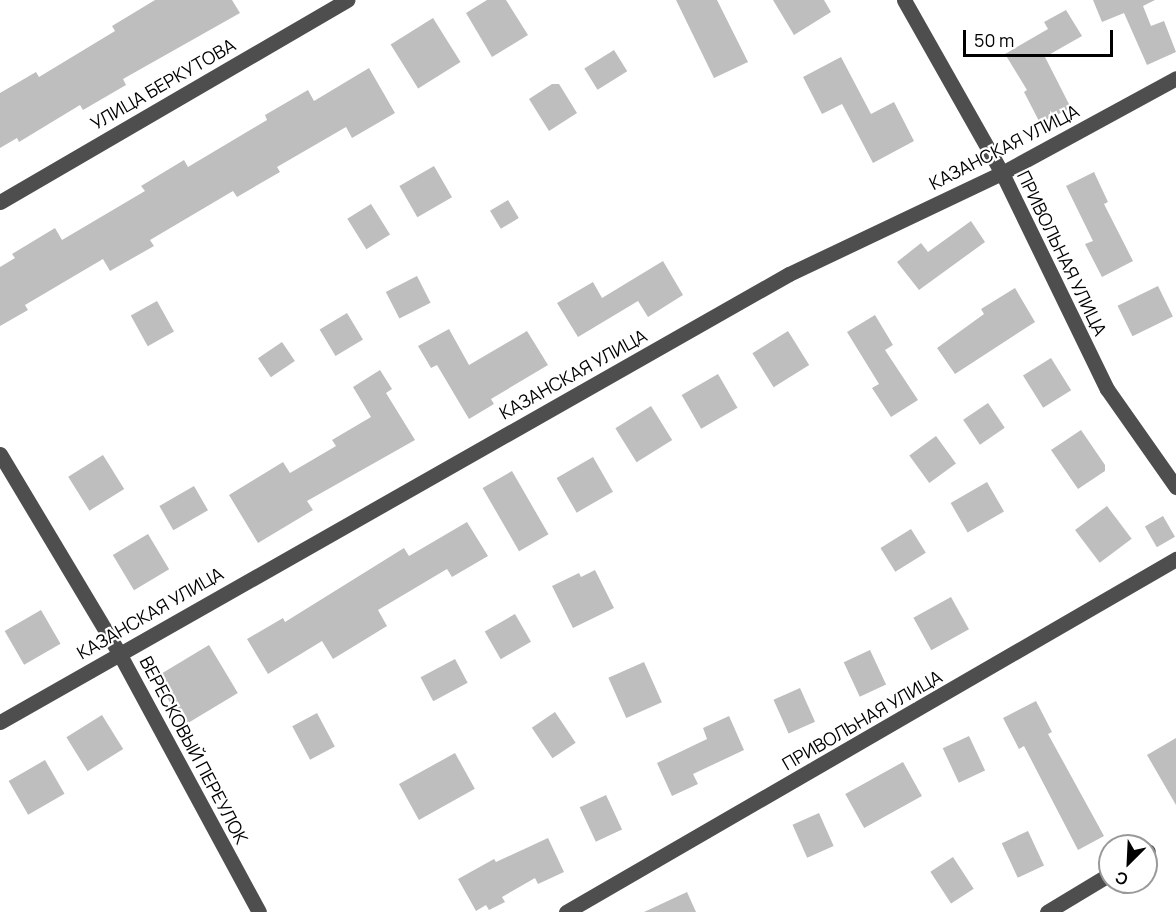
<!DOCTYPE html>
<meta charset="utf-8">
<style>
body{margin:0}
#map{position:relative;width:1176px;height:912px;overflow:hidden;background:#fff;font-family:Manrope,sans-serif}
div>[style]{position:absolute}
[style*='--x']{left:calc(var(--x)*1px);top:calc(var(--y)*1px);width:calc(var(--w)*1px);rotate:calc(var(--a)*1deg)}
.building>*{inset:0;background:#bebebe;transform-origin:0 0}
.minor>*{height:15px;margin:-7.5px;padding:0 7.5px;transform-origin:7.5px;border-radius:7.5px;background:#4e4e4e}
span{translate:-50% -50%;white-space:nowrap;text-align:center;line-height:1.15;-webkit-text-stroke:4.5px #fff;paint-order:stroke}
.street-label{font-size:18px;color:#000}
.north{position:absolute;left:1098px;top:834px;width:60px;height:60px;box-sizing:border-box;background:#fff;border:2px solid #999;border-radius:50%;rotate:204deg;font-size:16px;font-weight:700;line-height:24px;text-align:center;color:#000}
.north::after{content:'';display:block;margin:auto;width:21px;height:27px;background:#000;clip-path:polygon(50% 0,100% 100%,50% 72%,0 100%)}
.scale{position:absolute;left:963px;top:30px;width:150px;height:27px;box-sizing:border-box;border:3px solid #000;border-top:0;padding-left:8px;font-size:18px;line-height:21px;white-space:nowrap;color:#000;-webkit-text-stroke:4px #fff;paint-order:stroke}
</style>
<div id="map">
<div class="building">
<div style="clip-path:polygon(155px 0,232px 0,240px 13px,123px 79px,126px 85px,83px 110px,80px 105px,19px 142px,17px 138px,0 148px,0 93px,36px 72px,39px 77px,115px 31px,112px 26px)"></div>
<div style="clip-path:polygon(487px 0,506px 0,528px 35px,492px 57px,466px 13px)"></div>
<div style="clip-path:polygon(676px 0,717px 0,748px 62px,714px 78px)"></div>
<div style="clip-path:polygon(773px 0,824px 0,831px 12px,794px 35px)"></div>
<div style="clip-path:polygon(1093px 0,1155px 0,1143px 6px,1151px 26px,1164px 21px,1176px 52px,1147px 65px,1124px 13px,1102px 22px)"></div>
<div style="clip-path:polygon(1066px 10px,1082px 36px,1045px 57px,1071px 108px,1040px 123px,1024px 92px,1027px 90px,1005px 54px,1048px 29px,1044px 22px)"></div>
<div style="left:433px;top:18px;width:52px;height:50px;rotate:58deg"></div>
<div style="left:614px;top:50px;width:25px;height:35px;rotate:58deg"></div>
<div style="clip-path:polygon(841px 57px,871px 114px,894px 102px,914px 141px,873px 163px,842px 104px,822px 114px,803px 77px)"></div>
<div style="clip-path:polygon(369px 68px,395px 113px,352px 138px,346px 127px,277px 167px,280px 172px,237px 197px,233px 191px,150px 240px,154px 246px,110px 271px,103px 259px,25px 305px,28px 310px,0 326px,0 267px,15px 258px,12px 254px,55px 228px,62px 240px,145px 191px,141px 186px,184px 160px,188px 167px,267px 120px,265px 115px,308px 90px,314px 101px)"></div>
<div style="clip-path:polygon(552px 84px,559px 84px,577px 113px,549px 131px,529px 99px)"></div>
<div style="left:434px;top:166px;width:36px;height:40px;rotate:60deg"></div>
<div style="clip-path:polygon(1094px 172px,1108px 202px,1104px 204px,1133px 261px,1102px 277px,1085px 244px,1093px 241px,1066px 186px)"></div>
<div style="left:508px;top:200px;width:21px;height:21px;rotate:59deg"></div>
<div style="left:371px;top:204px;width:36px;height:28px;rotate:58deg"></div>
<div style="clip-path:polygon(971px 221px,985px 242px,919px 290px,897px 262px,921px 243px,928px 252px)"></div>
<div style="clip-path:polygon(663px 261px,683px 295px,648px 317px,638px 301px,578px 337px,557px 303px,593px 282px,602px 298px)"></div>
<div style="left:417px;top:276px;width:30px;height:35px;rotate:63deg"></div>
<div style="left:1158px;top:286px;width:34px;height:45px;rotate:64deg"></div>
<div style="clip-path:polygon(1015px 288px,1035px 322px,955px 374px,937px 348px,984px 314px,981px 309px)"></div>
<div style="left:157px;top:301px;width:35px;height:30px;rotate:61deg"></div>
<div style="left:347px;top:313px;width:31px;height:32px;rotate:59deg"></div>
<div style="clip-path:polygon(875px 315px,893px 345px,885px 350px,918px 400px,891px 417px,872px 388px,879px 384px,847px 332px)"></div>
<div style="clip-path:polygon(449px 329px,469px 365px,527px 331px,548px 365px,491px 399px,494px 404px,469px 419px,437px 365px,431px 368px,418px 346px)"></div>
<div style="left:788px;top:331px;width:40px;height:42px;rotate:58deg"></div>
<div style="left:282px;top:342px;width:23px;height:29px;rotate:56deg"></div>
<div style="left:1051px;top:358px;width:38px;height:33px;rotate:58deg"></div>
<div style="clip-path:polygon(380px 370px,392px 389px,386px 393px,415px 440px,307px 501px,313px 510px,258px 543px,229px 495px,283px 462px,290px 473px,336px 446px,332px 440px,371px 417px,353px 387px)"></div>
<div style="left:718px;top:374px;width:39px;height:42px;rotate:60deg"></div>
<div style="left:988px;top:403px;width:30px;height:30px;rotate:56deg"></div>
<div style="left:651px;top:406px;width:40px;height:42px;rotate:58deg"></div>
<div style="clip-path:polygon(1081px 430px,1105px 465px,1105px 471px,1078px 489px,1051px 450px)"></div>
<div style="left:936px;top:436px;width:34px;height:33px;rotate:54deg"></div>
<div style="left:103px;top:455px;width:40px;height:41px;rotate:58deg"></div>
<div style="left:593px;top:457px;width:40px;height:42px;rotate:60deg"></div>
<div style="left:512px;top:471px;width:73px;height:34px;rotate:60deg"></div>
<div style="left:987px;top:482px;width:34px;height:42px;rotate:60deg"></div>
<div style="left:194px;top:486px;width:28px;height:40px;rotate:60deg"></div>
<div style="left:1107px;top:506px;width:41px;height:40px;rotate:53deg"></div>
<div style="left:1163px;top:516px;width:24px;height:21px;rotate:60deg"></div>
<div style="clip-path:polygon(467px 522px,488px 556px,452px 577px,447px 569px,378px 610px,387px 626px,333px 659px,322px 641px,268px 674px,247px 639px,283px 618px,285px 622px,404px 548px,409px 556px)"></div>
<div style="left:911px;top:529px;width:28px;height:36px;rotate:58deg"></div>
<div style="left:148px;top:534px;width:41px;height:41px;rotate:59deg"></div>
<div style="clip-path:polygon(595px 570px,614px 608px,573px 628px,552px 586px,579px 573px,581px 577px)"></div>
<div style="left:951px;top:597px;width:37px;height:43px;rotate:61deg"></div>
<div style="left:41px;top:610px;width:39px;height:42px;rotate:60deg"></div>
<div style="left:515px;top:614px;width:32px;height:35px;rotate:60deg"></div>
<div style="left:209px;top:645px;width:56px;height:63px;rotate:59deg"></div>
<div style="left:870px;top:650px;width:38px;height:29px;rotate:65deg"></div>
<div style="left:455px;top:659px;width:27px;height:39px;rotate:62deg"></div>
<div style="left:644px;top:662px;width:44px;height:39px;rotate:66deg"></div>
<div style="left:800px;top:688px;width:37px;height:29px;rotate:66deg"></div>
<div style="clip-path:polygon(1036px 701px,1052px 732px,1048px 734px,1104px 836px,1078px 850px,1024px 746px,1019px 749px,1003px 718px)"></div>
<div style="left:555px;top:712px;width:37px;height:28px;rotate:56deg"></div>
<div style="left:317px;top:713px;width:38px;height:28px;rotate:62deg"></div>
<div style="left:102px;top:715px;width:40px;height:42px;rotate:58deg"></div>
<div style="clip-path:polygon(729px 716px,744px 750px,693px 774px,698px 784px,672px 796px,657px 763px,707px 739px,703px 728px)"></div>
<div style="left:969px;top:736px;width:38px;height:29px;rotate:65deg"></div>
<div style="clip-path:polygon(1176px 738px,1176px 805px,1147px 755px)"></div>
<div style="left:455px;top:753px;width:41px;height:64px;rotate:61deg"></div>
<div style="left:45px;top:760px;width:39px;height:42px;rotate:60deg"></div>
<div style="left:903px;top:762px;width:39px;height:66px;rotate:61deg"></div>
<div style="left:606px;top:795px;width:38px;height:29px;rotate:65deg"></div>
<div style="left:819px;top:813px;width:36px;height:29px;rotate:66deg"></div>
<div style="left:1028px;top:831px;width:38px;height:29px;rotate:65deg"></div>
<div style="clip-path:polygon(548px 838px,564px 872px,538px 884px,535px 878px,502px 897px,505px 902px,489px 910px,486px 905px,476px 911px,458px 879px,494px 859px,496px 862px)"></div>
<div style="left:953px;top:857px;width:38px;height:27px;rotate:57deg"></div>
<div style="clip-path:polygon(687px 892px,696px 912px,644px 912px)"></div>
</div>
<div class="minor">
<div style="--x:904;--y:0;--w:199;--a:60.5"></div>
<div style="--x:1002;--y:173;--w:240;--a:64.1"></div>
<div style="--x:1107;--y:389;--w:120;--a:54.9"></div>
<div style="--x:0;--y:202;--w:402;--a:-30.2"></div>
<div style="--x:0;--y:454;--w:232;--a:59.1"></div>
<div style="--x:119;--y:653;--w:294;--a:61.6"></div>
<div style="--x:0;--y:722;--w:907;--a:-29.59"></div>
<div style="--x:789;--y:274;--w:236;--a:-25.4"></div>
<div style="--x:1002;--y:173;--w:198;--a:-28.6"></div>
<div style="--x:1146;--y:852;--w:2;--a:-27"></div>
<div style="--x:566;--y:912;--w:705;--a:-30.06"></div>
<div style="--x:1047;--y:912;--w:74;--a:-31.1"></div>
</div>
<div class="street-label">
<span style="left:163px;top:84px;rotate:-30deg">УЛИЦА БЕРКУТОВА</span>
<span style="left:1004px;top:147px;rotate:-27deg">КАЗАНСКАЯ УЛИЦА</span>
<span style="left:1062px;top:253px;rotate:64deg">ПРИВОЛЬНАЯ УЛИЦА</span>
<span style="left:573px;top:374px;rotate:-29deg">КАЗАНСКАЯ УЛИЦА</span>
<span style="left:150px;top:613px;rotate:-30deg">КАЗАНСКАЯ УЛИЦА</span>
<span style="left:862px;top:720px;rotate:-30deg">ПРИВОЛЬНАЯ УЛИЦА</span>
<span style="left:194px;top:750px;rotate:62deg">ВЕРЕСКОВЫЙ ПЕРЕУЛОК</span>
</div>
<div class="north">С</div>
<div class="scale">50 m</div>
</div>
